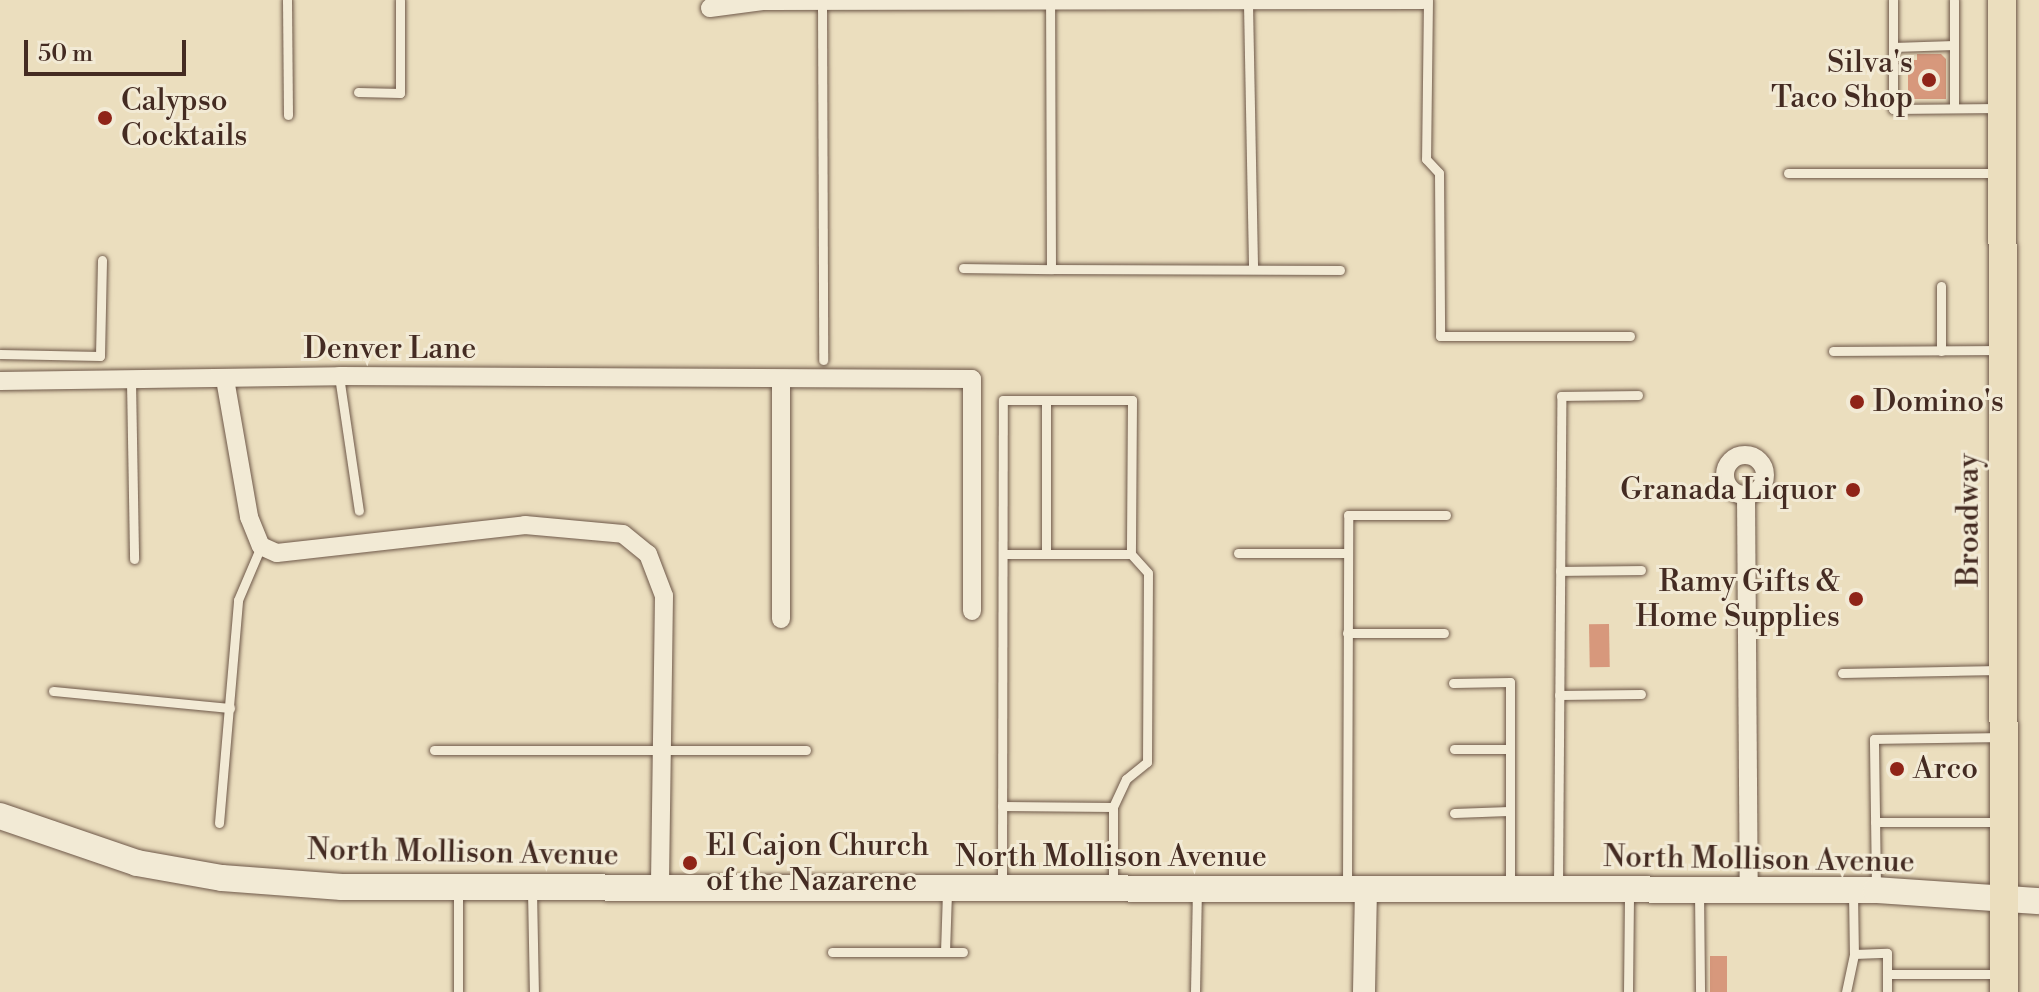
<!DOCTYPE html>
<style>
body{margin:0}
#map{position:relative;width:2039px;height:992px;overflow:hidden;background:#ebdebe;font-family:"Libre Bodoni",serif}
div>[style]{position:absolute}
[style*='--x']{left:calc(var(--x)*1px);top:calc(var(--y)*1px);width:calc(var(--w)*1px);rotate:calc(var(--a)*1deg)}
.building>*{inset:0;background:#d7987c;transform-origin:0 0}
.roads{filter:drop-shadow(0 0 2px #6e5849) drop-shadow(0 0 2px #6e5849)}
.service>*{height:9px;margin:-4.5px;padding:0 4.5px;transform-origin:4.5px;border-radius:4.5px;background:#f2ead5}
.minor>*{height:18px;margin:-9px;padding:0 9px;transform-origin:9px;border-radius:9px;background:#f2ead5}
.minor>.ring{margin:-9px;padding:0;box-sizing:content-box;background:none;border:18px solid #f2ead5;border-radius:50%}
.tertiary>*{height:22px;margin:-11px;padding:0 11px;transform-origin:11px;border-radius:11px;background:#f2ead5}
.secondary>*{height:26px;margin:-13px;padding:0 13px;transform-origin:13px;border-radius:13px;background:#f2ead5}
.primary>*{height:28px;margin:-14px;padding:0 14px;transform-origin:14px;border-radius:14px;background:#ebdebe}
.dots>*{width:22px;height:22px;translate:-50% -50%;box-sizing:border-box;border:4px solid #f2ead5;border-radius:50%}
span{translate:-50% -50%;white-space:nowrap;text-align:center;line-height:1.15;-webkit-text-stroke:6px #f2ead5;paint-order:stroke}
.poi-label{font-size:30px;color:#442b22}
.right{translate:-100% -50%;text-align:right}
.left{translate:0 -50%;text-align:left}
.street-label{font-size:30px;color:#442b22}
.scale{position:absolute;left:24px;top:40px;width:162px;height:36px;box-sizing:border-box;border:4px solid #442b22;border-top:0;padding-left:10px;font-size:24px;line-height:28px;white-space:nowrap;color:#442b22;-webkit-text-stroke:6px #f2ead5;paint-order:stroke}
</style>
<div id="map">
<div class="building">
<div style="clip-path:polygon(1917px 54px,1941px 54px,1946px 59px,1946px 99px,1908px 99px,1908px 60px,1917px 60px)"></div>
<div style="left:1609px;top:624px;width:43px;height:20px;rotate:89deg"></div>
<div style="left:1710px;top:956px;width:17px;height:36px"></div>
</div>
<div class="roads">
<div class="service">
<div style="--x:287;--y:0;--w:115;--a:89.5"></div>
<div style="--x:1428;--y:0;--w:159;--a:90.7"></div>
<div style="--x:1426;--y:159;--w:19;--a:47"></div>
<div style="--x:1439;--y:173;--w:163;--a:89.6"></div>
<div style="--x:1440;--y:336;--w:190;--a:0"></div>
<div style="--x:1893;--y:0;--w:109;--a:90"></div>
<div style="--x:1893;--y:109;--w:107;--a:-0.5"></div>
<div style="--x:822;--y:2;--w:358;--a:89.8"></div>
<div style="--x:1248;--y:4;--w:265;--a:88.9"></div>
<div style="--x:1893;--y:47;--w:61;--a:-1.9"></div>
<div style="--x:358;--y:92;--w:42;--a:1.4"></div>
<div style="--x:400;--y:93;--w:93;--a:-90"></div>
<div style="--x:1954;--y:108;--w:108;--a:-90"></div>
<div style="--x:1788;--y:173;--w:211;--a:0"></div>
<div style="--x:963;--y:268;--w:88;--a:0.7"></div>
<div style="--x:1051;--y:269;--w:266;--a:-90.2"></div>
<div style="--x:1051;--y:269;--w:289;--a:0.2"></div>
<div style="--x:1941;--y:286;--w:65;--a:90"></div>
<div style="--x:1833;--y:351;--w:166;--a:-0.3"></div>
<div style="--x:0;--y:354;--w:100;--a:1.1"></div>
<div style="--x:100;--y:356;--w:96;--a:-88.8"></div>
<div style="--x:339;--y:376;--w:136;--a:81.6"></div>
<div style="--x:131;--y:381;--w:178;--a:89"></div>
<div style="--x:1046;--y:400;--w:154;--a:90"></div>
<div style="--x:1238;--y:553;--w:110;--a:0"></div>
<div style="--x:1003;--y:554;--w:128;--a:0"></div>
<div style="--x:1560;--y:571;--w:81;--a:-0.7"></div>
<div style="--x:1347;--y:633;--w:97;--a:0"></div>
<div style="--x:1842;--y:673;--w:158;--a:-1.1"></div>
<div style="--x:1453;--y:683;--w:57;--a:-1"></div>
<div style="--x:1510;--y:682;--w:204;--a:90"></div>
<div style="--x:53;--y:691;--w:178;--a:5.5"></div>
<div style="--x:1559;--y:695;--w:82;--a:-0.7"></div>
<div style="--x:1454;--y:749;--w:56;--a:0"></div>
<div style="--x:434;--y:750;--w:372;--a:0"></div>
<div style="--x:1002;--y:806;--w:111;--a:0.5"></div>
<div style="--x:1454;--y:813;--w:56;--a:-2"></div>
<div style="--x:1875;--y:822;--w:125;--a:0"></div>
<div style="--x:219;--y:823;--w:224;--a:-85.1"></div>
<div style="--x:238;--y:600;--w:59;--a:-66.9"></div>
<div style="--x:1002;--y:885;--w:485;--a:-89.9"></div>
<div style="--x:1003;--y:400;--w:129;--a:0"></div>
<div style="--x:1132;--y:400;--w:154;--a:90.4"></div>
<div style="--x:1131;--y:554;--w:25;--a:48"></div>
<div style="--x:1148;--y:573;--w:189;--a:90.3"></div>
<div style="--x:1147;--y:762;--w:27;--a:141"></div>
<div style="--x:1126;--y:779;--w:31;--a:115"></div>
<div style="--x:1113;--y:807;--w:77;--a:90"></div>
<div style="--x:1347;--y:886;--w:371;--a:-89.8"></div>
<div style="--x:1348;--y:515;--w:98;--a:0"></div>
<div style="--x:1558;--y:886;--w:490;--a:-89.6"></div>
<div style="--x:1561;--y:396;--w:77;--a:-0.7"></div>
<div style="--x:1876;--y:887;--w:148;--a:-90.8"></div>
<div style="--x:1874;--y:739;--w:126;--a:-0.9"></div>
<div style="--x:458;--y:890;--w:102;--a:90"></div>
<div style="--x:532;--y:891;--w:101;--a:88.9"></div>
<div style="--x:1699;--y:891;--w:101;--a:89.4"></div>
<div style="--x:947;--y:892;--w:60;--a:91.9"></div>
<div style="--x:945;--y:952;--w:18;--a:0"></div>
<div style="--x:1853;--y:893;--w:61;--a:89.1"></div>
<div style="--x:1854;--y:954;--w:33;--a:-2"></div>
<div style="--x:1887;--y:953;--w:39;--a:90"></div>
<div style="--x:832;--y:952;--w:113;--a:0"></div>
<div style="--x:1887;--y:974;--w:114;--a:0"></div>
<div style="--x:1195;--y:992;--w:100;--a:-88.9"></div>
<div style="--x:1628;--y:992;--w:100;--a:-89.4"></div>
<div style="--x:1846;--y:992;--w:39;--a:-78"></div>
</div>
<div class="minor">
<div style="--x:710;--y:8;--w:53;--a:-7.5"></div>
<div style="--x:763;--y:1;--w:660;--a:-0.09"></div>
<div style="--x:225;--y:379;--w:140;--a:80.1"></div>
<div style="--x:249;--y:517;--w:31;--a:68"></div>
<div style="--x:261;--y:546;--w:17;--a:24"></div>
<div style="--x:277;--y:553;--w:250;--a:-6.4"></div>
<div style="--x:525;--y:525;--w:98;--a:5.2"></div>
<div style="--x:623;--y:534;--w:32;--a:39"></div>
<div style="--x:648;--y:554;--w:45;--a:69.1"></div>
<div style="--x:664;--y:596;--w:292;--a:90.8"></div>
<div style="--x:781;--y:379;--w:240;--a:90"></div>
<div style="--x:0;--y:381;--w:339;--a:-0.8"></div>
<div style="--x:339;--y:376;--w:633;--a:0.27"></div>
<div style="--x:972;--y:379;--w:232;--a:90"></div>
<div class="ring" style="left:1725px;top:455px;width:22px;height:22px"></div>
<div style="--x:1746;--y:495;--w:394;--a:89.6"></div>
</div>
<div class="tertiary">
<div style="--x:1364;--y:992;--w:103;--a:-88.9"></div>
</div>
<div class="secondary">
<div style="--x:0;--y:816;--w:145;--a:18.9"></div>
<div style="--x:137;--y:863;--w:86;--a:10"></div>
<div style="--x:222;--y:878;--w:120;--a:4.3"></div>
<div style="--x:342;--y:887;--w:1534;--a:0.11"></div>
<div style="--x:1876;--y:890;--w:163;--a:3.9"></div>
</div>
<div class="primary">
<div style="--x:2002;--y:0;--w:992;--a:89.88"></div>
</div>
</div>
<div class="dots">
<div style="left:1929px;top:80px;background:#8f2418"></div>
<div style="left:105px;top:118px;background:#8f2418"></div>
<div style="left:1857px;top:402px;background:#8f2418"></div>
<div style="left:1853px;top:490px;background:#8f2418"></div>
<div style="left:1856px;top:599px;background:#8f2418"></div>
<div style="left:1897px;top:769px;background:#8f2418"></div>
<div style="left:690px;top:863px;background:#8f2418"></div>
</div>
<div class="poi-label">
<span class="right" style="left:1913px;top:80px">Silva's<br>Taco Shop</span>
<span class="left" style="left:121px;top:118px">Calypso<br>Cocktails</span>
<span class="left" style="left:1873px;top:402px">Domino's</span>
<span class="right" style="left:1837px;top:490px">Granada Liquor</span>
<span class="right" style="left:1840px;top:599px">Ramy Gifts &amp;<br>Home Supplies</span>
<span class="left" style="left:1913px;top:769px">Arco</span>
<span class="left" style="left:706px;top:863px">El Cajon Church<br>of the Nazarene</span>
</div>
<div class="street-label">
<span style="left:390px;top:349px">Denver Lane</span>
<span style="left:1969px;top:520px;rotate:-90deg">Broadway</span>
<span style="left:463px;top:853px;rotate:1deg">North Mollison Avenue</span>
<span style="left:1111px;top:857px">North Mollison Avenue</span>
<span style="left:1759px;top:860px;rotate:1deg">North Mollison Avenue</span>
</div>
<div class="scale">50 m</div>
</div>
